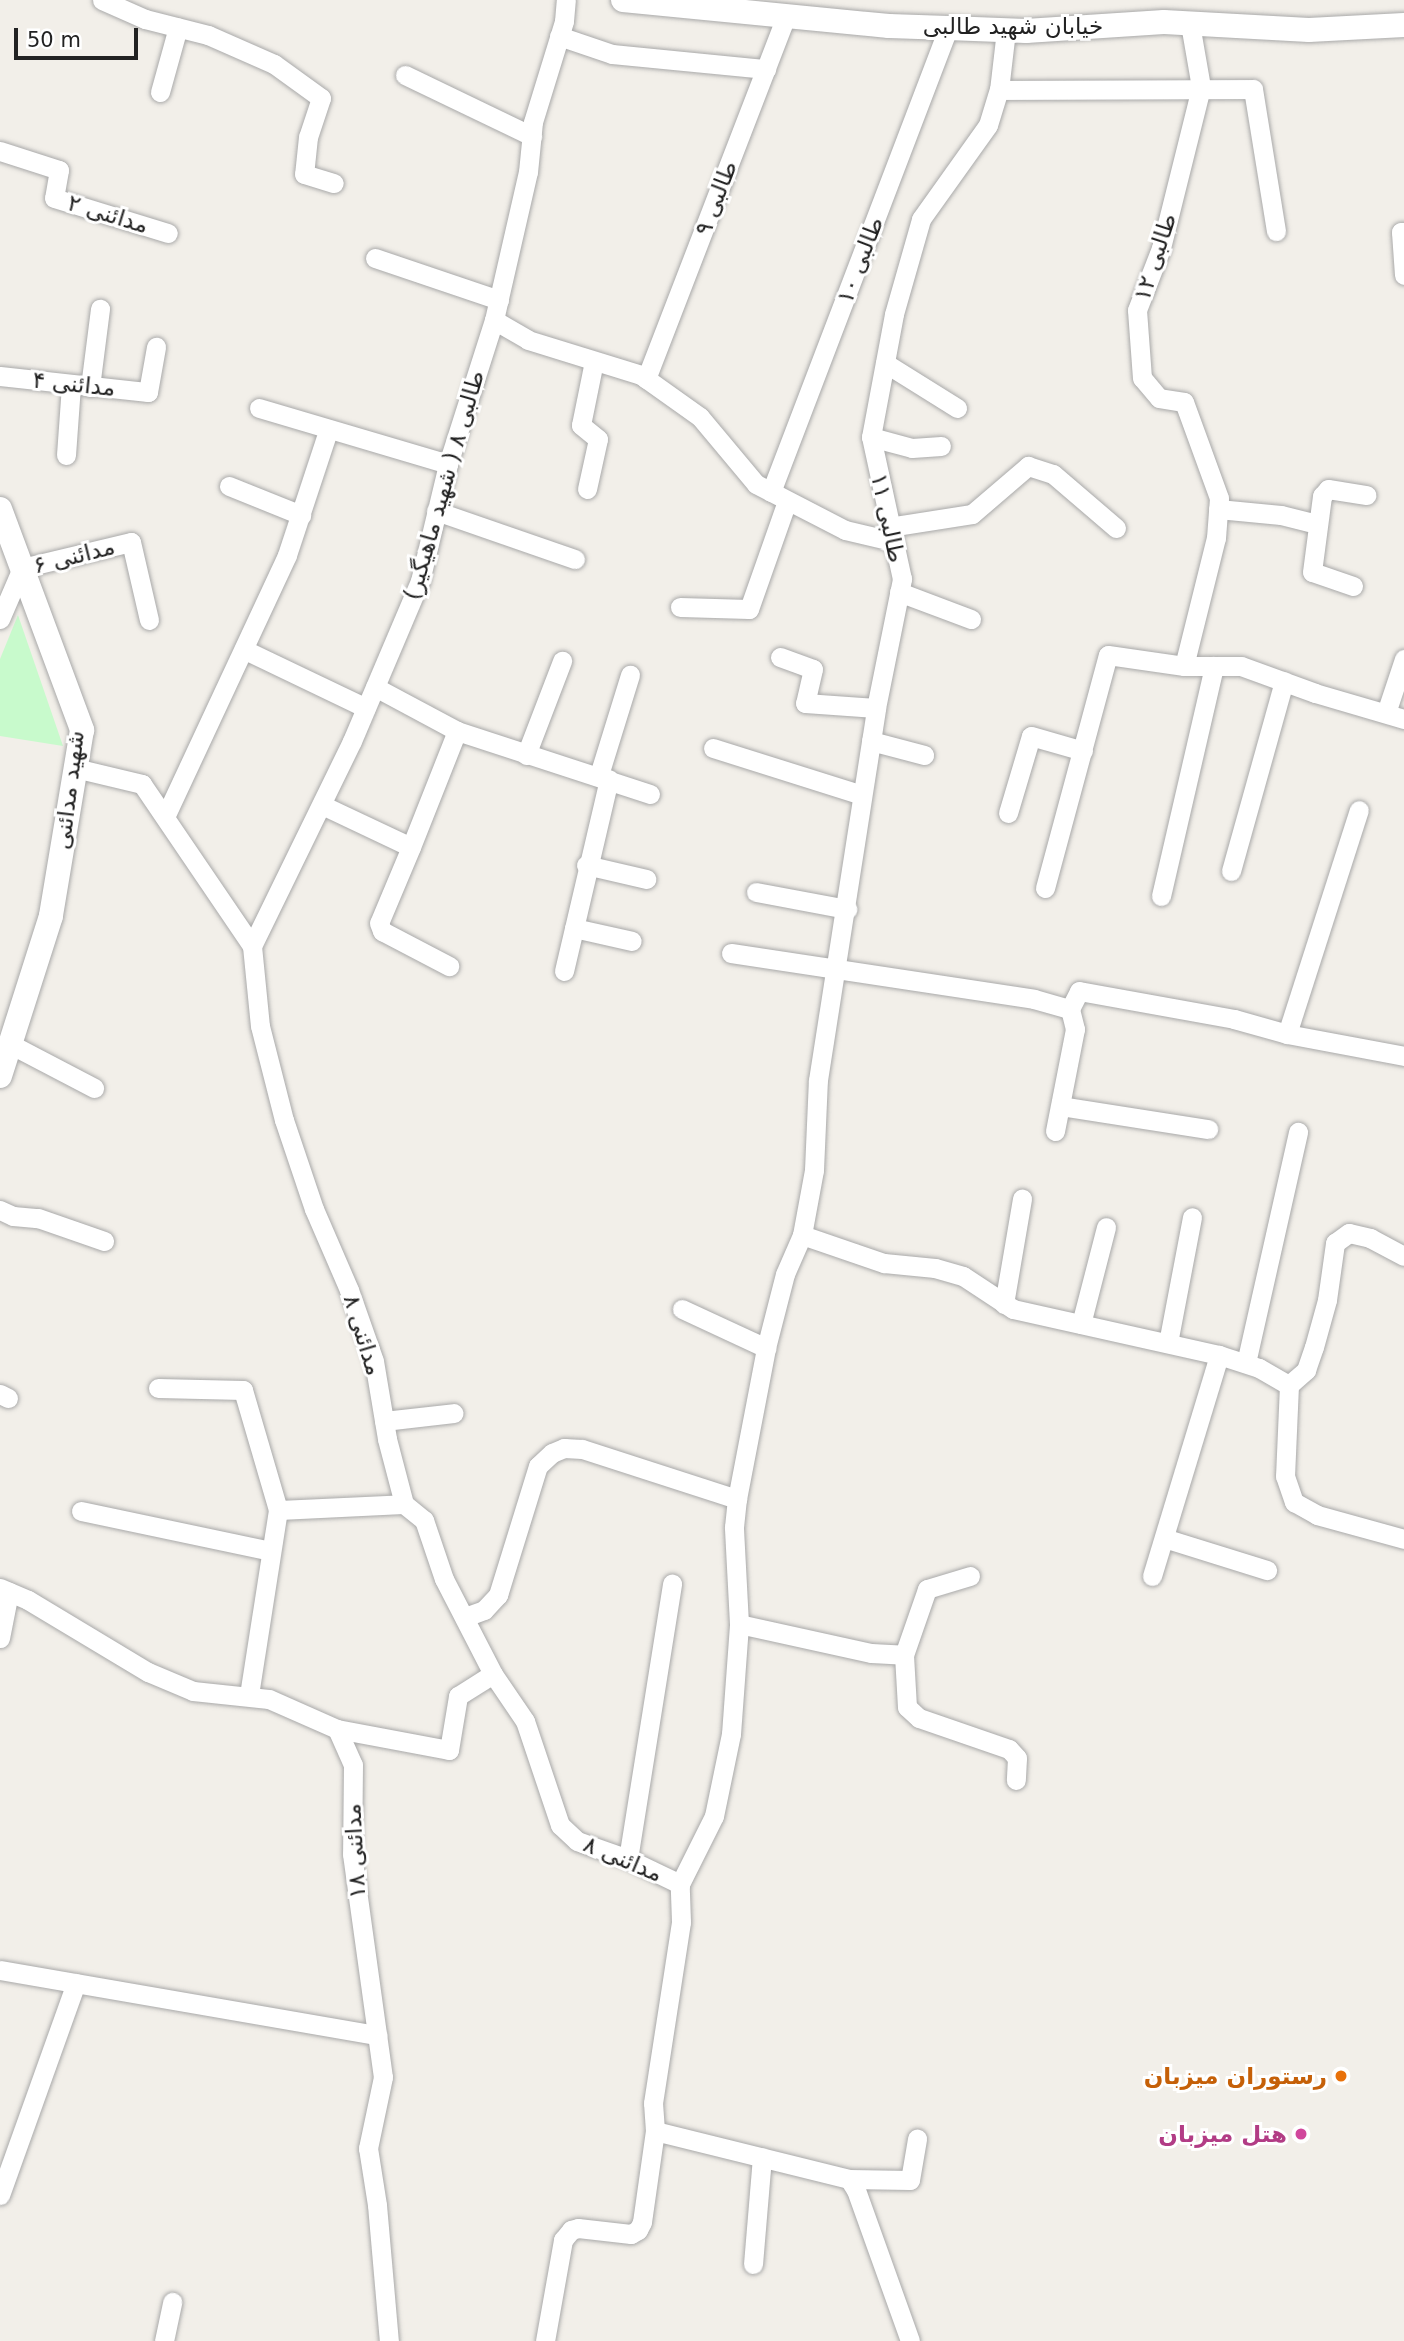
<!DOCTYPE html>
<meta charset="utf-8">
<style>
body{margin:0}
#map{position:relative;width:1404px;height:2341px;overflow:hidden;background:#f2efe9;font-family:"DejaVu Sans","Noto Sans Arabic",sans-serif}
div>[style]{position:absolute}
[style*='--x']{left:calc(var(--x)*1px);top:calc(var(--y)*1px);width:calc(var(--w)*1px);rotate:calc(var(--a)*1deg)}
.park>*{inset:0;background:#c8facc}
.roads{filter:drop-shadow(0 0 2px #a9a9a9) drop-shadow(0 0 2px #a9a9a9)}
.minor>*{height:19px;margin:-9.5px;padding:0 9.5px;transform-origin:9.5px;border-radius:9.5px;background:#fff}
.tertiary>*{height:24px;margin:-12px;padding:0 12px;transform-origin:12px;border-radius:12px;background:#fff}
.dots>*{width:19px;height:19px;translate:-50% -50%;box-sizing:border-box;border:4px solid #fff;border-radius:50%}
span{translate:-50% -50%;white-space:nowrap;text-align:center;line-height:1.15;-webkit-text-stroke:6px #fff;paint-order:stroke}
.street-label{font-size:23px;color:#222}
.food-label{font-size:23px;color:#c56008;font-weight:700}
.right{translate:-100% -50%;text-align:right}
.hotel-label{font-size:23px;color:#b23c85;font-weight:700}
.scale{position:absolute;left:14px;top:28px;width:124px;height:32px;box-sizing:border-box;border:4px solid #222;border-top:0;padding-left:9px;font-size:21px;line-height:24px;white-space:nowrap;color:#222;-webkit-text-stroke:5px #fff;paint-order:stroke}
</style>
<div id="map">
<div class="park">
<div style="clip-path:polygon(18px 615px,63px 746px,0 736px,0 659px)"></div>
</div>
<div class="roads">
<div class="minor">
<div style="--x:102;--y:0;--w:47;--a:23.8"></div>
<div style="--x:145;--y:19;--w:65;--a:14.3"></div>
<div style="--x:208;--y:35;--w:72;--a:23.7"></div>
<div style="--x:274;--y:64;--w:58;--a:35.9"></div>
<div style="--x:321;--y:98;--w:41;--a:108.4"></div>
<div style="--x:308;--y:137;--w:37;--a:96"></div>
<div style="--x:304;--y:174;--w:31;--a:17"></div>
<div style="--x:559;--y:36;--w:56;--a:18.8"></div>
<div style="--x:612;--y:54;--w:155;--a:5.6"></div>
<div style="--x:405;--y:75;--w:141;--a:25.7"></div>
<div style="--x:999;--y:90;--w:254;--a:-0.2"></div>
<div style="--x:1253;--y:89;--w:144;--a:80.8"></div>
<div style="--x:160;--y:92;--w:67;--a:-74.5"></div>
<div style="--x:0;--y:151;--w:62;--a:17.9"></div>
<div style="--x:59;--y:170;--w:28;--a:100"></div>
<div style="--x:54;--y:198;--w:119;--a:17.1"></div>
<div style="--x:1404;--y:232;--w:3;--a:180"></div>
<div style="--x:1401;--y:232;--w:43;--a:86"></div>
<div style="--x:375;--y:258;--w:131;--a:18.7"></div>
<div style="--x:494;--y:320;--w:39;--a:30"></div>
<div style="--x:528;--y:340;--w:118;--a:17.2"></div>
<div style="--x:641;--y:375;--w:72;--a:35.4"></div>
<div style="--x:700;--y:417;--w:87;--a:50.1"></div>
<div style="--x:756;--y:484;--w:100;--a:27.3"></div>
<div style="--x:845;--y:530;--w:48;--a:13.2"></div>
<div style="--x:885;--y:363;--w:85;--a:32"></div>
<div style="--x:0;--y:376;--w:149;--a:6.2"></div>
<div style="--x:148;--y:392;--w:46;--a:-79.9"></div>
<div style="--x:646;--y:379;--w:389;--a:-68.9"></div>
<div style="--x:90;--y:387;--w:79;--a:-82.7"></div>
<div style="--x:259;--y:408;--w:197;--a:16.5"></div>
<div style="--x:871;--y:437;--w:42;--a:15"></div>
<div style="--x:912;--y:448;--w:29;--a:-4"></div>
<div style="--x:66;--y:455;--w:70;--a:-85.9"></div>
<div style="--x:229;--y:486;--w:78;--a:21.9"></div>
<div style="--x:587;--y:489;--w:51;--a:-77.6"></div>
<div style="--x:598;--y:439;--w:22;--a:-141"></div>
<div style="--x:581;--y:425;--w:65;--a:-78.5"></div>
<div style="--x:771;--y:492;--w:497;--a:-69.1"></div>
<div style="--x:1218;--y:509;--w:63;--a:5.4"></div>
<div style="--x:1281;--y:515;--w:38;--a:14"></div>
<div style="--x:436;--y:511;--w:147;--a:19.1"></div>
<div style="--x:889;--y:527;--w:84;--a:-8.9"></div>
<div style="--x:972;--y:514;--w:74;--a:-40.6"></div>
<div style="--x:1028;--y:466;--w:26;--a:18"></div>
<div style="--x:1053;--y:474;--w:83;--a:40.6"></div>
<div style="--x:1353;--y:586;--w:43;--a:-161.1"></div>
<div style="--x:1312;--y:572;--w:77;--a:-82.5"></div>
<div style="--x:1322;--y:496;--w:9;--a:-49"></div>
<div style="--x:1328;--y:489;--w:39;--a:9"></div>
<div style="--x:899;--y:592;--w:77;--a:20.6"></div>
<div style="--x:680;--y:607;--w:69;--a:1.7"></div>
<div style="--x:749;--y:609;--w:114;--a:-70.6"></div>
<div style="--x:0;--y:619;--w:56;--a:-66.7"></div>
<div style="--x:22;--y:568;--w:112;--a:-13.4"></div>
<div style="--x:131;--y:542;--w:80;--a:77"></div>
<div style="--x:245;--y:650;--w:134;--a:25.6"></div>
<div style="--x:780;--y:657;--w:35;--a:20"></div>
<div style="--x:813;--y:669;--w:35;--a:103"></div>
<div style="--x:805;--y:703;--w:71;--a:4"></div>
<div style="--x:1184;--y:666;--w:132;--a:-76"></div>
<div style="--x:1216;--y:538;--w:40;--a:-85.7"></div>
<div style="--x:1219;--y:498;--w:102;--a:-110"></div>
<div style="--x:1184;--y:402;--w:25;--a:-171"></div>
<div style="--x:1159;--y:398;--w:26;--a:-130"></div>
<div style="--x:1142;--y:378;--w:68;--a:-94.2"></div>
<div style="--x:1137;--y:310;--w:66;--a:-68.8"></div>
<div style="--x:1161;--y:248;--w:166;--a:-76"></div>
<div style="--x:1201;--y:87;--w:64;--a:-99.9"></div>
<div style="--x:375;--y:687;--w:93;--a:28.2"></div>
<div style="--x:457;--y:731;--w:203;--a:18.1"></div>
<div style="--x:1386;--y:713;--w:57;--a:-71.6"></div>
<div style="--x:871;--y:741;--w:55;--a:14.8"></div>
<div style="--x:713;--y:748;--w:156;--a:17.5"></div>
<div style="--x:526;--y:755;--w:101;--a:-69"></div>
<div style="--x:75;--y:768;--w:69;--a:13.4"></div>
<div style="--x:142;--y:784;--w:196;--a:55.8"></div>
<div style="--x:252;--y:946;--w:80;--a:84.3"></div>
<div style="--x:260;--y:1026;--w:97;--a:75.7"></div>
<div style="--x:284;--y:1120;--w:94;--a:71.4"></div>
<div style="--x:314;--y:1209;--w:88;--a:66.6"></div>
<div style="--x:349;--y:1290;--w:75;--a:70.6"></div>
<div style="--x:374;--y:1361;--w:79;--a:80.5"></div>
<div style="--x:387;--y:1439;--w:67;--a:75.3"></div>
<div style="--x:404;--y:1504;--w:26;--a:39"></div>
<div style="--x:424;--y:1520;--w:62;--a:71.3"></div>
<div style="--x:444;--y:1579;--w:107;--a:62.7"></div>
<div style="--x:493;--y:1674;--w:57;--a:55.8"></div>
<div style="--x:525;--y:1721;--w:110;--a:71.4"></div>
<div style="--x:560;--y:1825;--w:23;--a:43"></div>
<div style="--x:577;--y:1841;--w:54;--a:19.4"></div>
<div style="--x:628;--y:1859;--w:58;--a:25.7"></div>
<div style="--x:599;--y:775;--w:105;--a:-72.8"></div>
<div style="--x:322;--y:805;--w:98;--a:25.3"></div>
<div style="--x:411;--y:847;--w:125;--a:-68.4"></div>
<div style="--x:1008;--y:813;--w:80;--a:-73.4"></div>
<div style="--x:1031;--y:736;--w:54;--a:16.1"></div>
<div style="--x:165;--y:817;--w:289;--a:-65"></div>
<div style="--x:287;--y:555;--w:131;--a:-71.7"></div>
<div style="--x:411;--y:847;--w:82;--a:112.8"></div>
<div style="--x:379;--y:923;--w:9;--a:69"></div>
<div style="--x:382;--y:931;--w:76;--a:27.6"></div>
<div style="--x:586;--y:865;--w:62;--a:13.1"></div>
<div style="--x:1231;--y:871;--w:197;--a:-74.4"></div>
<div style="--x:1045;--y:888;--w:241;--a:-74.9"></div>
<div style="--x:1108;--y:655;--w:77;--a:8.2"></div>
<div style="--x:1184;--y:666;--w:57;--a:0"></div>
<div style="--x:1241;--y:666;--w:79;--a:20"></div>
<div style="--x:1315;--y:693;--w:93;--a:16.3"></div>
<div style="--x:756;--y:892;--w:93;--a:10.6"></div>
<div style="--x:1161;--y:896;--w:236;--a:-77"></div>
<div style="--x:574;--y:928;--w:59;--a:12.6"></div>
<div style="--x:252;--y:946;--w:228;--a:-64"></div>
<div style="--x:352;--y:741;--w:174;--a:-67"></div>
<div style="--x:420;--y:581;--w:120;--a:-76.5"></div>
<div style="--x:448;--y:464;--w:151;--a:-72.3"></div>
<div style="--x:494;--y:320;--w:152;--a:-77.1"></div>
<div style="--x:528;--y:172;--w:50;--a:-84.3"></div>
<div style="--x:533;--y:122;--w:106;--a:-72.9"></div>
<div style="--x:564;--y:21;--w:21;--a:-85"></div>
<div style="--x:731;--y:953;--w:306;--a:8.6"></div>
<div style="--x:1034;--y:999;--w:37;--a:16"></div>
<div style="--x:1070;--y:1009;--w:21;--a:76"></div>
<div style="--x:1075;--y:1029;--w:104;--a:101.1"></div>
<div style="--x:564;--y:971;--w:197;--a:-76.8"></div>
<div style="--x:1070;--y:1009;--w:20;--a:-63"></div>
<div style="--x:1079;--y:991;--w:158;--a:10.2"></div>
<div style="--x:1234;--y:1019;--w:55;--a:15.8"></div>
<div style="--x:1287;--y:1034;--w:119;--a:10.6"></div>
<div style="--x:1287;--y:1034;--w:235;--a:-72.2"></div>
<div style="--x:10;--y:1044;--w:95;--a:27.6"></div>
<div style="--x:1061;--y:1106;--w:149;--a:8.9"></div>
<div style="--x:0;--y:1210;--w:14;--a:25"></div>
<div style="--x:13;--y:1216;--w:25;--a:5"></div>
<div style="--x:38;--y:1218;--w:70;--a:19.2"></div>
<div style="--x:802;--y:1235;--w:87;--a:18.9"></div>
<div style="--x:884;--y:1263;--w:51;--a:5.6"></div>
<div style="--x:935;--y:1268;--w:29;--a:16"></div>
<div style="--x:963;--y:1276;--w:60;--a:33.4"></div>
<div style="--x:1013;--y:1309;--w:211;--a:12.6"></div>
<div style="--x:1219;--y:1355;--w:42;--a:18"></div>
<div style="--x:1259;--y:1368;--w:34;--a:30"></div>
<div style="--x:1289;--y:1385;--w:23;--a:-41"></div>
<div style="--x:1306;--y:1370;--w:24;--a:-71"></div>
<div style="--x:1314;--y:1347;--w:49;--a:-74.5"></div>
<div style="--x:1327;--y:1300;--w:58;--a:-82"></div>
<div style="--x:1335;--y:1243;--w:17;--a:-36"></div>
<div style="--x:1349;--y:1233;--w:22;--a:13"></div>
<div style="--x:1370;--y:1238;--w:38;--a:28"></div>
<div style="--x:1004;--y:1304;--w:107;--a:-80.3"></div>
<div style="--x:682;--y:1309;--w:93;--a:24.9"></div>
<div style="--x:1081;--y:1324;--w:100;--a:-75.5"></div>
<div style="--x:1168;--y:1343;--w:128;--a:-79.2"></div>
<div style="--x:1246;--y:1363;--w:237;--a:-77.3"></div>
<div style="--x:1289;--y:1385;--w:91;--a:92.5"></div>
<div style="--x:1285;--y:1476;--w:28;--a:71"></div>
<div style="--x:1294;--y:1502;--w:26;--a:29"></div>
<div style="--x:1317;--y:1515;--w:90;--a:15.4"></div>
<div style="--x:158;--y:1388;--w:85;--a:1.3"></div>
<div style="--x:243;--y:1390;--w:125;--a:73.7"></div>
<div style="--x:0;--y:1394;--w:9;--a:27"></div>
<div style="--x:384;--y:1421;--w:70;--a:-6.5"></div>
<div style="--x:81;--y:1511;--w:194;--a:11.9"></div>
<div style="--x:1164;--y:1538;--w:108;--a:17.3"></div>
<div style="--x:970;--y:1576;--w:45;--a:163.2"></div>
<div style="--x:927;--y:1589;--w:70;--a:109.2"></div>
<div style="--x:904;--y:1655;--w:52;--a:86.7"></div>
<div style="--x:907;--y:1707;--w:16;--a:43"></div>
<div style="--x:919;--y:1718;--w:95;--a:19"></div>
<div style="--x:1009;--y:1749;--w:12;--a:48"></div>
<div style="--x:1017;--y:1758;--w:22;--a:93"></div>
<div style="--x:1152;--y:1576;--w:231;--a:-73.1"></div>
<div style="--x:0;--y:1588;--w:30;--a:23"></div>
<div style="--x:28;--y:1600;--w:140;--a:31"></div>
<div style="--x:148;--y:1672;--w:49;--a:22.9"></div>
<div style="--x:193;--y:1691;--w:76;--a:6"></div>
<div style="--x:269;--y:1699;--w:74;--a:23.8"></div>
<div style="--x:337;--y:1729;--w:39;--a:66"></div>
<div style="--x:353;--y:1765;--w:89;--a:90.6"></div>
<div style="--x:352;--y:1854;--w:225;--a:82.1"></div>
<div style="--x:383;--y:2077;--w:73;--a:101.9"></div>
<div style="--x:368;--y:2148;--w:58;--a:81"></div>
<div style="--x:377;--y:2205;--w:137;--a:85"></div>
<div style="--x:465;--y:1617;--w:20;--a:-20"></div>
<div style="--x:484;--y:1610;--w:21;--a:-47"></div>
<div style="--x:498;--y:1595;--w:135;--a:-72.8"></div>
<div style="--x:538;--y:1466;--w:19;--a:-43"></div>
<div style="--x:552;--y:1453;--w:13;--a:-23"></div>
<div style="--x:564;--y:1448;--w:18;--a:3"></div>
<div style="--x:582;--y:1449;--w:163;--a:17.9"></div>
<div style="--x:739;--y:1624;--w:135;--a:12.4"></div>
<div style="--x:871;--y:1653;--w:33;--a:3"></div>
<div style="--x:0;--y:1638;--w:47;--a:-78.9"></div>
<div style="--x:249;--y:1695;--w:187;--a:-81.1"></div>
<div style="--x:278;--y:1510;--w:126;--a:-2.7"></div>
<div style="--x:337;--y:1729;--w:114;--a:10.6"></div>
<div style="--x:449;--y:1750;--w:55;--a:-80.5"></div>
<div style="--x:458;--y:1696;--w:41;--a:-32.2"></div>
<div style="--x:628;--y:1859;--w:279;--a:-80.9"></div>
<div style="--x:0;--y:1970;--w:383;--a:9.8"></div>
<div style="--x:655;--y:2131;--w:200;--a:13.9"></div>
<div style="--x:849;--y:2179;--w:13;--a:58"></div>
<div style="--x:856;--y:2190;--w:160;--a:70.3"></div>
<div style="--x:849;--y:2179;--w:61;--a:0.9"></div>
<div style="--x:910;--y:2180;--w:42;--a:-80.3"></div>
<div style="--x:0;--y:2195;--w:225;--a:-70.3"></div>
<div style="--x:753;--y:2264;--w:107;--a:-85.2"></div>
<div style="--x:164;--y:2341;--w:40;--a:-78"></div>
<div style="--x:545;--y:2341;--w:103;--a:-79.9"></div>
<div style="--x:563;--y:2240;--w:13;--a:-51"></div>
<div style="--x:571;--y:2230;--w:7;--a:-16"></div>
<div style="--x:578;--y:2228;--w:53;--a:6.5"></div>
<div style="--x:631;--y:2234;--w:8;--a:-30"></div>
<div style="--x:638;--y:2230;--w:9;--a:-63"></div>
<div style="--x:642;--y:2222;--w:92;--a:-81.9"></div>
<div style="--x:655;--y:2131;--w:28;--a:-94"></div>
<div style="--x:653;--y:2103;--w:183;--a:-81.2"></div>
<div style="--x:681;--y:1922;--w:38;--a:-92"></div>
<div style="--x:680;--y:1884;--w:76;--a:-63.4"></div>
<div style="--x:714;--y:1816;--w:84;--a:-78.3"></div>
<div style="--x:731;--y:1734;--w:110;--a:-85.8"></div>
<div style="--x:739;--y:1624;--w:97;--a:-93"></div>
<div style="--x:734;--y:1527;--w:28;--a:-84"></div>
<div style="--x:737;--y:1499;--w:154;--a:-79.1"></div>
<div style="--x:766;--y:1348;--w:76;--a:-75.6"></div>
<div style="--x:785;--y:1274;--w:43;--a:-66.4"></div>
<div style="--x:802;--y:1235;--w:66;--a:-79.5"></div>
<div style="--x:814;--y:1170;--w:90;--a:-87.5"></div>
<div style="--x:818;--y:1080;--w:376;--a:-81.1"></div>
<div style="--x:876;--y:708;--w:132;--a:-78.6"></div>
<div style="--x:902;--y:579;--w:145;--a:-102.3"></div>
<div style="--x:871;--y:437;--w:125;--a:-79.4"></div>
<div style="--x:894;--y:314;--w:99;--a:-74.1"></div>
<div style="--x:921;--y:219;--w:115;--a:-54.5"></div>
<div style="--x:988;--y:125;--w:37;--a:-73"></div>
<div style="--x:999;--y:90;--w:60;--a:-83.3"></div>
</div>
<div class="tertiary">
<div style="--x:623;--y:0;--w:267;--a:5.6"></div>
<div style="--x:889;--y:26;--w:59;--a:1.9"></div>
<div style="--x:948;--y:28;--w:78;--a:2.2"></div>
<div style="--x:1026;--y:31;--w:138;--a:-3.7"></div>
<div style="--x:1164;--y:22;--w:145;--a:3.2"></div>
<div style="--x:1309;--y:30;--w:95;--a:-3"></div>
<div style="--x:0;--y:509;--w:236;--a:69.6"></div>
<div style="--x:82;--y:730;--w:189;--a:99.5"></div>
<div style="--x:51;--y:916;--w:168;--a:107.7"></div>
</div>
</div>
<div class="dots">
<div style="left:1341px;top:2076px;background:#e8710a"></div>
<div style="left:1301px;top:2134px;background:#d1479c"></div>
</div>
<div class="street-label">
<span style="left:1013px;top:26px">خیابان شهید طالبی</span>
<span style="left:716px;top:198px;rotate:-69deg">طالبی ۹</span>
<span style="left:108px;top:214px;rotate:17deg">مدائنی ۲</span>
<span style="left:1155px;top:257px;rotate:-72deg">طالبی ۱۲</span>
<span style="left:860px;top:260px;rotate:-69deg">طالبی ۱۰</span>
<span style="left:74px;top:384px;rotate:6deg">مدائنی ۴</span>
<span style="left:444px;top:485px;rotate:-74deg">طالبی ۸ ( شهید ماهیگیر)</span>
<span style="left:888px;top:518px;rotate:78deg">طالبی ۱۱</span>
<span style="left:74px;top:556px;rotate:-14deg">مدائنی ۶</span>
<span style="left:69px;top:790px;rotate:-83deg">شهید مدائنی</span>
<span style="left:363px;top:1335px;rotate:73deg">مدائنی ۸</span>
<span style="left:355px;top:1851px;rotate:-93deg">مدائنی ۱۸</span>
<span style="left:623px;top:1859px;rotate:23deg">مدائنی ۸</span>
</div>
<div class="food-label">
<span class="right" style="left:1327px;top:2076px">رستوران میزبان</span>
</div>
<div class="hotel-label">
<span class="right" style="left:1287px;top:2134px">هتل میزبان</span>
</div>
<div class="scale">50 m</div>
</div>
